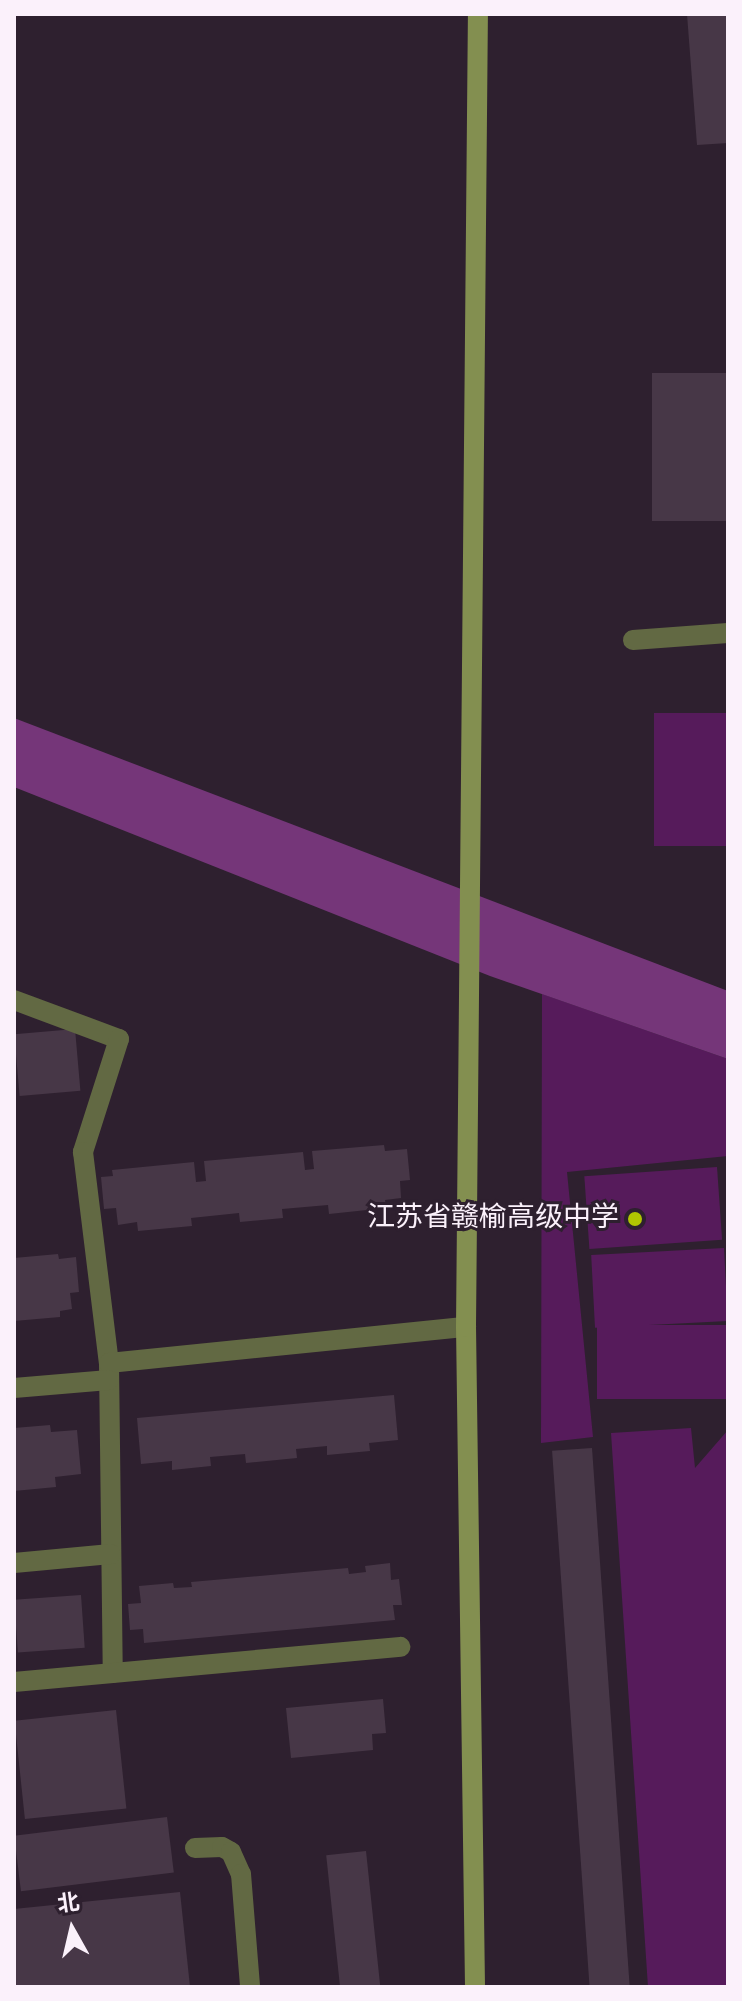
<!DOCTYPE html>
<meta charset="utf-8">
<style>
body{margin:0}
#map{position:relative;width:742px;height:2001px;overflow:hidden;background:#2e202f;font-family:Overpass,"Noto Sans SC",sans-serif}
div>[style]{position:absolute}
[style*='--x']{left:calc(var(--x)*1px);top:calc(var(--y)*1px);width:calc(var(--w)*1px);rotate:calc(var(--a)*1deg)}
.green>*{inset:0;background:#561b5b;transform-origin:0 0}
.water>*{inset:0;background:#753679}
.building>*{inset:0;background:#473747;transform-origin:0 0}
.lane>*{height:20px;margin:-10px;padding:0 10px;transform-origin:10px;border-radius:10px;background:#626943}
.secondary>*{height:20px;margin:-10px;padding:0 10px;transform-origin:10px;border-radius:10px;background:#838f50}
.dots>*{width:22px;height:22px;translate:-50% -50%;box-sizing:border-box;border:4px solid #2e202f;border-radius:50%}
span{translate:-50% -50%;white-space:nowrap;text-align:center;line-height:1.15;-webkit-text-stroke:6px #2e202f;paint-order:stroke}
.poi-label{font-size:28px;color:#fbf1fb}
.right{translate:-100% -50%;text-align:right}
.frame{position:absolute;inset:0;border:16px solid #fbf1fb;pointer-events:none}
.north{position:absolute;left:32px;top:1889px;width:80px;height:80px;-webkit-text-stroke:6px #2e202f;paint-order:stroke;rotate:352deg;font-size:22px;font-weight:700;line-height:32px;text-align:center;color:#fbf1fb}
.north::after{content:'';display:block;margin:auto;width:28px;height:36px;background:#fbf1fb;clip-path:polygon(50% 0,100% 100%,50% 72%,0 100%)}
</style>
<div id="map">
<div class="green">
<div style="left:727px;top:713px;width:133px;height:73px;rotate:90deg"></div>
<div style="clip-path:polygon(542px 994px,728px 1059px,728px 1156px,567px 1172px,593px 1437px,541px 1443px)"></div>
<div style="left:717px;top:1167px;width:73px;height:133px;rotate:86deg"></div>
<div style="left:724px;top:1248px;width:73px;height:133px;rotate:87deg"></div>
<div style="left:728px;top:1325px;width:74px;height:131px;rotate:90deg"></div>
<div style="clip-path:polygon(691px 1428px,695px 1468px,728px 1430px,728px 1987px,648px 1987px,611px 1433px)"></div>
</div>
<div class="water">
<div style="clip-path:polygon(14px 718px,728px 991px,728px 1059px,490px 976px,14px 787px)"></div>
</div>
<div class="building">
<div style="clip-path:polygon(687px 14px,728px 14px,728px 143px,697px 145px)"></div>
<div style="left:728px;top:373px;width:148px;height:76px;rotate:90deg"></div>
<div style="left:75px;top:1029px;width:62px;height:61px;rotate:85deg"></div>
<div style="clip-path:polygon(384px 1145px,385px 1151px,407px 1149px,410px 1180px,400px 1181px,401px 1198px,385px 1200px,386px 1208px,329px 1214px,328px 1205px,282px 1209px,283px 1218px,240px 1222px,239px 1213px,191px 1218px,192px 1226px,138px 1231px,137px 1222px,118px 1225px,116px 1208px,104px 1209px,101px 1177px,113px 1176px,112px 1170px,194px 1162px,196px 1182px,206px 1181px,204px 1161px,303px 1152px,305px 1170px,314px 1169px,312px 1151px)"></div>
<div style="clip-path:polygon(58px 1254px,59px 1259px,76px 1257px,79px 1292px,70px 1293px,72px 1309px,60px 1311px,60px 1317px,14px 1321px,14px 1258px)"></div>
<div style="clip-path:polygon(394px 1395px,398px 1440px,369px 1443px,370px 1451px,327px 1455px,327px 1446px,296px 1449px,297px 1458px,246px 1463px,245px 1454px,210px 1457px,211px 1466px,172px 1470px,172px 1461px,141px 1464px,137px 1418px)"></div>
<div style="clip-path:polygon(50px 1425px,51px 1432px,77px 1430px,81px 1474px,55px 1477px,56px 1487px,14px 1491px,14px 1428px)"></div>
<div style="left:592px;top:1448px;width:540px;height:40px;rotate:86deg"></div>
<div style="clip-path:polygon(390px 1563px,391px 1580px,399px 1579px,402px 1605px,393px 1605px,395px 1620px,144px 1643px,143px 1629px,130px 1630px,128px 1604px,141px 1603px,139px 1586px,173px 1583px,174px 1588px,192px 1587px,191px 1582px,348px 1568px,349px 1574px,366px 1572px,365px 1566px)"></div>
<div style="left:81px;top:1595px;width:53px;height:67px;rotate:86deg"></div>
<div style="clip-path:polygon(383px 1699px,386px 1733px,372px 1734px,373px 1750px,291px 1758px,286px 1708px)"></div>
<div style="left:116px;top:1710px;width:99px;height:102px;rotate:84deg"></div>
<div style="left:167px;top:1817px;width:56px;height:154px;rotate:83deg"></div>
<div style="left:366px;top:1851px;width:137px;height:40px;rotate:84deg"></div>
<div style="clip-path:polygon(180px 1892px,190px 1987px,14px 1987px,14px 1909px)"></div>
</div>
<div class="lane">
<div style="--x:633;--y:640;--w:95;--a:-4.2"></div>
<div style="--x:14;--y:1000;--w:112;--a:20.4"></div>
<div style="--x:119;--y:1039;--w:119;--a:107.7"></div>
<div style="--x:83;--y:1152;--w:213;--a:83"></div>
<div style="--x:109;--y:1363;--w:310;--a:89.3"></div>
<div style="--x:109;--y:1363;--w:359;--a:-5.8"></div>
<div style="--x:14;--y:1388;--w:95;--a:-4.8"></div>
<div style="--x:14;--y:1563;--w:97;--a:-5.3"></div>
<div style="--x:14;--y:1682;--w:388;--a:-5.2"></div>
<div style="--x:195;--y:1848;--w:27;--a:-2"></div>
<div style="--x:222;--y:1847;--w:10;--a:29"></div>
<div style="--x:231;--y:1852;--w:24;--a:66"></div>
<div style="--x:241;--y:1874;--w:113;--a:85.4"></div>
</div>
<div class="secondary">
<div style="--x:475;--y:1987;--w:660;--a:-90.78"></div>
<div style="--x:466;--y:1327;--w:1313;--a:-89.48"></div>
</div>
<div class="dots">
<div style="left:635px;top:1219px;background:#b0c502"></div>
</div>
<div class="poi-label">
<span class="right" style="left:619px;top:1219px">江苏省赣榆高级中学</span>
</div>
<div class="frame"></div>
<div class="north">北</div>
</div>
